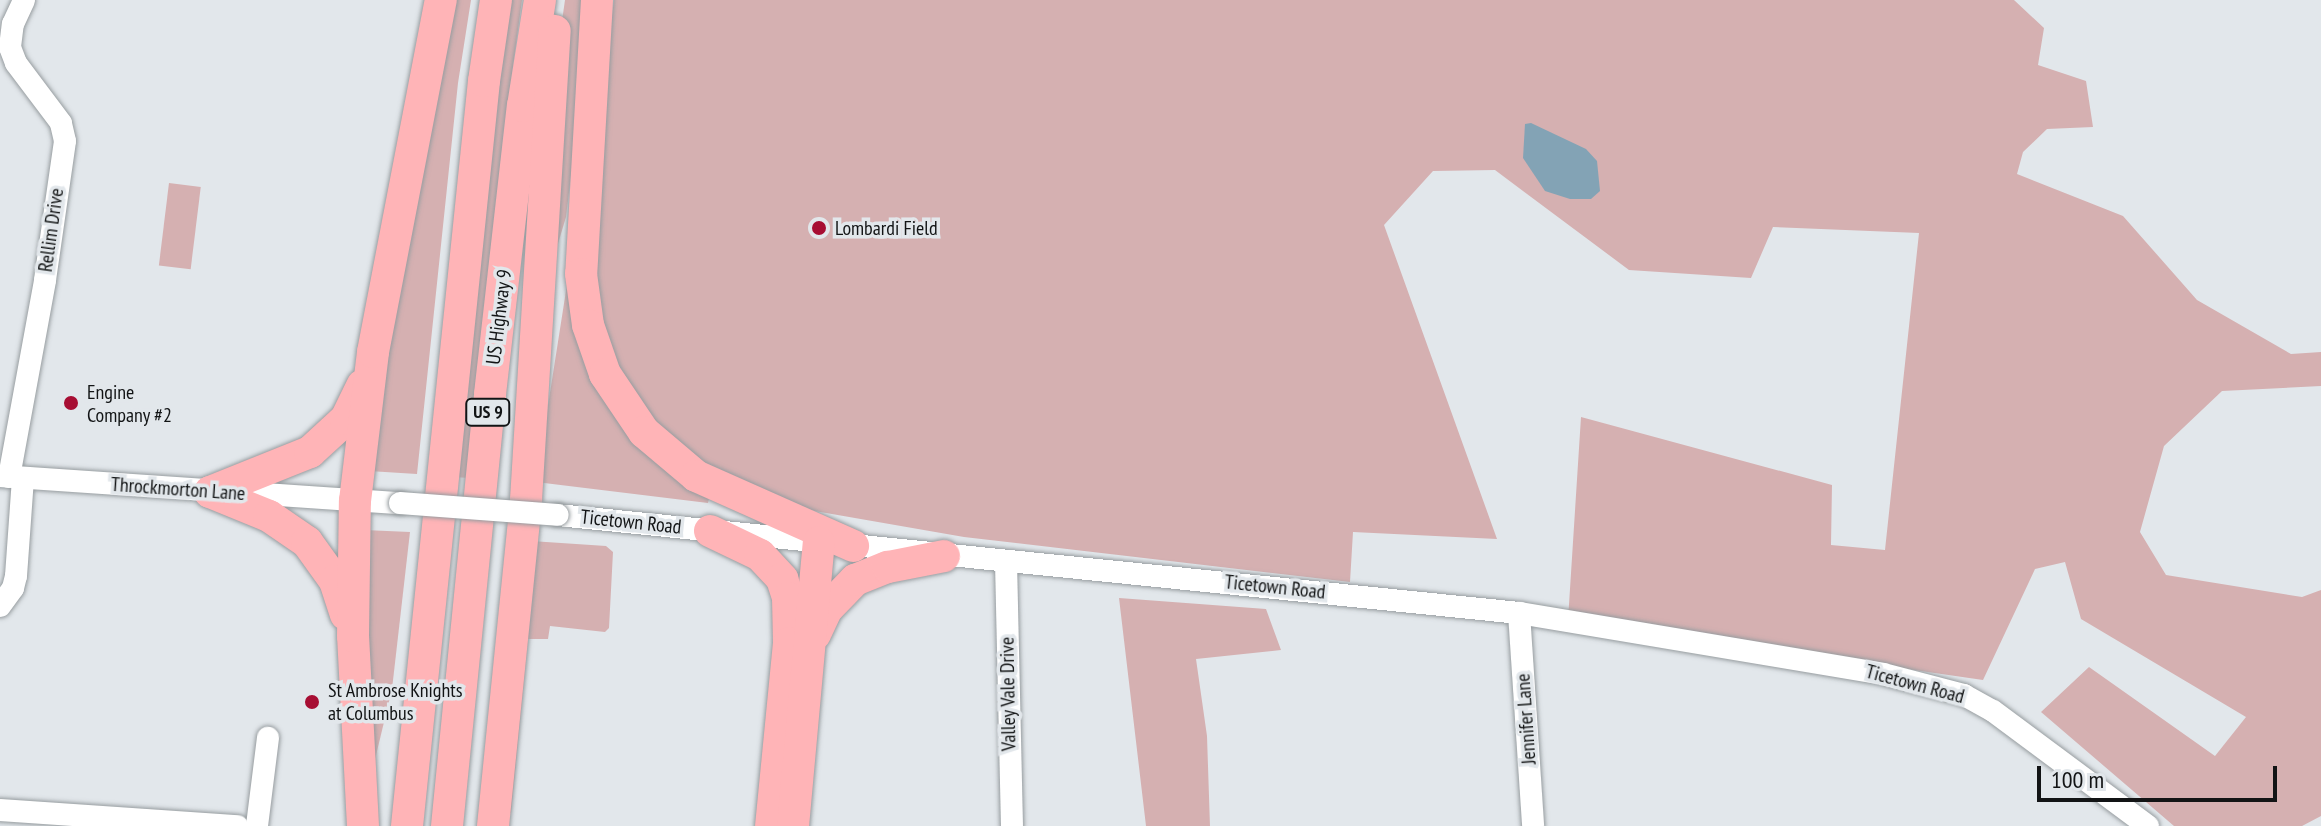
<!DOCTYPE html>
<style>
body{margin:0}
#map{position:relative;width:2321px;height:826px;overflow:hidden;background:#e2e7eb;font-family:"PT Sans Narrow",sans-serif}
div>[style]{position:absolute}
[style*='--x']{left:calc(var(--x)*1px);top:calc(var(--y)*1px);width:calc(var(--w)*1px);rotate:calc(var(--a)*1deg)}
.green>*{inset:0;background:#d5b0b1;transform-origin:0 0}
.water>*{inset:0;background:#83a3b5}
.roads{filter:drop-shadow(0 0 2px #979da0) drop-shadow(0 0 2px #979da0)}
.minor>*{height:22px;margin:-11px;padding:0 11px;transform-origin:11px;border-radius:11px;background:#fff}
.highway>*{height:32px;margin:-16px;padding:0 16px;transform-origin:16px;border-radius:16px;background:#ffb4b7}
.bridges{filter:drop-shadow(0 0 2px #979da0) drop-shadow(0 0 2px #979da0)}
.minor-bridge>*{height:22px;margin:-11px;padding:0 11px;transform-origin:11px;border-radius:11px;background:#fff}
.dots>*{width:22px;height:22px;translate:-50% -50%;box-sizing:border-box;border:4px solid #e2e7eb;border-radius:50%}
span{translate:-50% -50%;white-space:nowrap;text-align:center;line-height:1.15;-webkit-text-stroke:7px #e2e7eb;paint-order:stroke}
.shield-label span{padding:2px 6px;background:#e2e7eb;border:2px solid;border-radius:6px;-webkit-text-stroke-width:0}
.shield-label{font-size:18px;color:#121415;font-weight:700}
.poi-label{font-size:20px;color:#121415}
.left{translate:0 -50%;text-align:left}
.street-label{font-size:20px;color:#121415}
.scale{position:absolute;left:2037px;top:766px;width:240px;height:36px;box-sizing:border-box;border:4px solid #121415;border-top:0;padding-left:10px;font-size:24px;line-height:28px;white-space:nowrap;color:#121415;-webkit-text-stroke:6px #e2e7eb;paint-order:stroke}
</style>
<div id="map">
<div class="green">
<div style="clip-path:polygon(452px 0,471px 0,458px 83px,417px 474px,369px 471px,375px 407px)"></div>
<div style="clip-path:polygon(511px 0,522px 0,503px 139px,470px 478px,453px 477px,490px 152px)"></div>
<div style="clip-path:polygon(565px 0,585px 0,575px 142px,566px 217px,551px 267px,559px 42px)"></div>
<div style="clip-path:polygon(614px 0,2014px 0,2044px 28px,2038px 65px,2086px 81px,2093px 127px,2047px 129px,2023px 152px,2017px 174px,2123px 216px,2197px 300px,2291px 354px,2321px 352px,2321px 386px,2222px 391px,2164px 446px,2140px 532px,2166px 575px,2302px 597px,2321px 590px,2321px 816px,2302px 826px,2174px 826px,2041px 712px,2089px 667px,2215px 756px,2246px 717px,2081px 619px,2065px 562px,2035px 569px,1983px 680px,1568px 620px,1581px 417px,1832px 485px,1831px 545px,1885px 550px,1919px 233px,1773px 227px,1751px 278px,1629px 270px,1495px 170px,1433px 171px,1384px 225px,1497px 539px,1353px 532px,1350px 582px,964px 537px,809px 510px,690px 458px,653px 425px,612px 366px,593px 288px,602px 91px)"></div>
<div style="left:169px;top:183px;width:32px;height:83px;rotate:7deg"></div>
<div style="clip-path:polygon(568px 278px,593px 381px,710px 494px,708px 503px,536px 482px)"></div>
<div style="clip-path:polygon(364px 530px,410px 532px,392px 689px,371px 776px)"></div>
<div style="clip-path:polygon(531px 541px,606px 546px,613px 552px,609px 628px,605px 632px,550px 626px,548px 639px,528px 639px,511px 813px,504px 814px)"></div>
<div style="clip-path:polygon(1119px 598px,1266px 609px,1281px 650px,1196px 659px,1207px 736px,1210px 826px,1146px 826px)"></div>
</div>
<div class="water">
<div style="clip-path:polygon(1531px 123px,1586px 149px,1597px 161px,1600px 191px,1591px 199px,1570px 199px,1545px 191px,1523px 158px,1525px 124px)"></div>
</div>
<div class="roads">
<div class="minor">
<div style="--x:0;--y:476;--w:401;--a:3.9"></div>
<div style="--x:9;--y:477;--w:200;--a:-79.6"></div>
<div style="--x:45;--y:280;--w:140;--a:-81.8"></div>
<div style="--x:65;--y:141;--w:18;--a:-103"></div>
<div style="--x:61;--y:123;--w:75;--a:-126.9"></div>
<div style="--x:16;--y:63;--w:17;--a:-111"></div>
<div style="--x:10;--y:47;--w:23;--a:-83"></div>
<div style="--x:13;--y:24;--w:26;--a:-65"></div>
<div style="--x:558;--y:515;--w:966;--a:5.82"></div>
<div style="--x:1519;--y:613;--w:369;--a:9.5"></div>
<div style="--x:1883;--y:674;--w:84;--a:14.5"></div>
<div style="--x:1964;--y:695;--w:33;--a:29"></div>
<div style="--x:1993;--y:711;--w:193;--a:36.6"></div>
<div style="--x:1006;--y:562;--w:264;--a:88.7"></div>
<div style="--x:0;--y:606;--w:22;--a:-54"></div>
<div style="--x:13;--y:588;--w:12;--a:-76"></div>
<div style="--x:16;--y:576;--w:98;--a:-85.9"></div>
<div style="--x:1519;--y:613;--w:213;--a:86.2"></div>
<div style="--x:0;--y:810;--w:238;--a:3.9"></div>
<div style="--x:257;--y:826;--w:89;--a:-82.9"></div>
</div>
<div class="highway">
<div style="--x:597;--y:0;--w:274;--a:93.3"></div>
<div style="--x:581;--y:274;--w:51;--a:82.2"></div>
<div style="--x:588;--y:325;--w:52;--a:70.9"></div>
<div style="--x:605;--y:374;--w:70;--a:56.1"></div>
<div style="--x:644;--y:432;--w:68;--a:40.2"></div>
<div style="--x:696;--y:476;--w:172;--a:24"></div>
<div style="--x:210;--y:492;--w:108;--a:-21.8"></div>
<div style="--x:310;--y:452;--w:49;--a:-42.5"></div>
<div style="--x:346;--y:419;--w:37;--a:-64"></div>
<div style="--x:210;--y:492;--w:64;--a:22.1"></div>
<div style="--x:269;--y:516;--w:46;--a:34.4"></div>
<div style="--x:307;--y:542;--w:48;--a:54.3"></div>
<div style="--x:335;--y:581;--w:35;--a:72"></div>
<div style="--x:710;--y:531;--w:55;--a:25.6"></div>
<div style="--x:760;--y:555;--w:33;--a:47"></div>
<div style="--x:782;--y:579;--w:20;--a:72"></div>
<div style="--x:788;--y:598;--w:45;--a:88.7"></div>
<div style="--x:789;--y:643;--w:184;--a:95.6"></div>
<div style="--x:815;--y:634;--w:26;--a:-65"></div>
<div style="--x:826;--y:610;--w:42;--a:-46"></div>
<div style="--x:855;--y:580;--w:35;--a:-22"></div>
<div style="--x:888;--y:567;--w:57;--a:-11.1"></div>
<div style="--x:363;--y:826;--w:190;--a:-93"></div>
<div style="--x:353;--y:636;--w:135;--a:-89.2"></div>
<div style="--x:355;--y:501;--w:150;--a:-83.1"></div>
<div style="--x:373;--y:352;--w:359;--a:-79.1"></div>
<div style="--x:407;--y:826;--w:749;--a:-84.1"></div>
<div style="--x:484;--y:81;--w:82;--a:-81.6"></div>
<div style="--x:447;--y:826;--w:434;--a:-84.3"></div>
<div style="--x:490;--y:394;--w:290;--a:-83.5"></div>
<div style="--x:523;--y:106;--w:107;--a:-80.9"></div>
<div style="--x:493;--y:826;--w:328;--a:-84.2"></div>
<div style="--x:526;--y:500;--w:470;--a:-86.5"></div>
<div style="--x:793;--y:826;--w:285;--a:-84.8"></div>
</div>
</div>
<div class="bridges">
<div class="minor-bridge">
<div style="--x:400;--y:503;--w:158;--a:4.3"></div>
</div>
</div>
<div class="dots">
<div style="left:819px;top:228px;background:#a70e33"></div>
<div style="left:71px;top:403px;background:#a70e33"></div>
<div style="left:312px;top:702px;background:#a70e33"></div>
</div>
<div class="shield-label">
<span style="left:488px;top:412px">US 9</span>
</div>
<div class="poi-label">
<span class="left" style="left:835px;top:228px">Lombardi Field</span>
<span class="left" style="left:87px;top:404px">Engine<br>Company #2</span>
<span class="left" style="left:328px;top:702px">St Ambrose Knights<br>at Columbus</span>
</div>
<div class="street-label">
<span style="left:51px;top:230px;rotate:-82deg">Rellim Drive</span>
<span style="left:499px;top:317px;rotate:-83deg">US Highway 9</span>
<span style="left:178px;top:489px;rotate:4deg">Throckmorton Lane</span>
<span style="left:631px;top:522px;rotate:6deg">Ticetown Road</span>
<span style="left:1275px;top:587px;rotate:6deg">Ticetown Road</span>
<span style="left:1915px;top:684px;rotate:15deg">Ticetown Road</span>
<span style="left:1008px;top:694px;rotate:-91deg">Valley Vale Drive</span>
<span style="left:1526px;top:719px;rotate:-94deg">Jennifer Lane</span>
</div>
<div class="scale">100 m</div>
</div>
